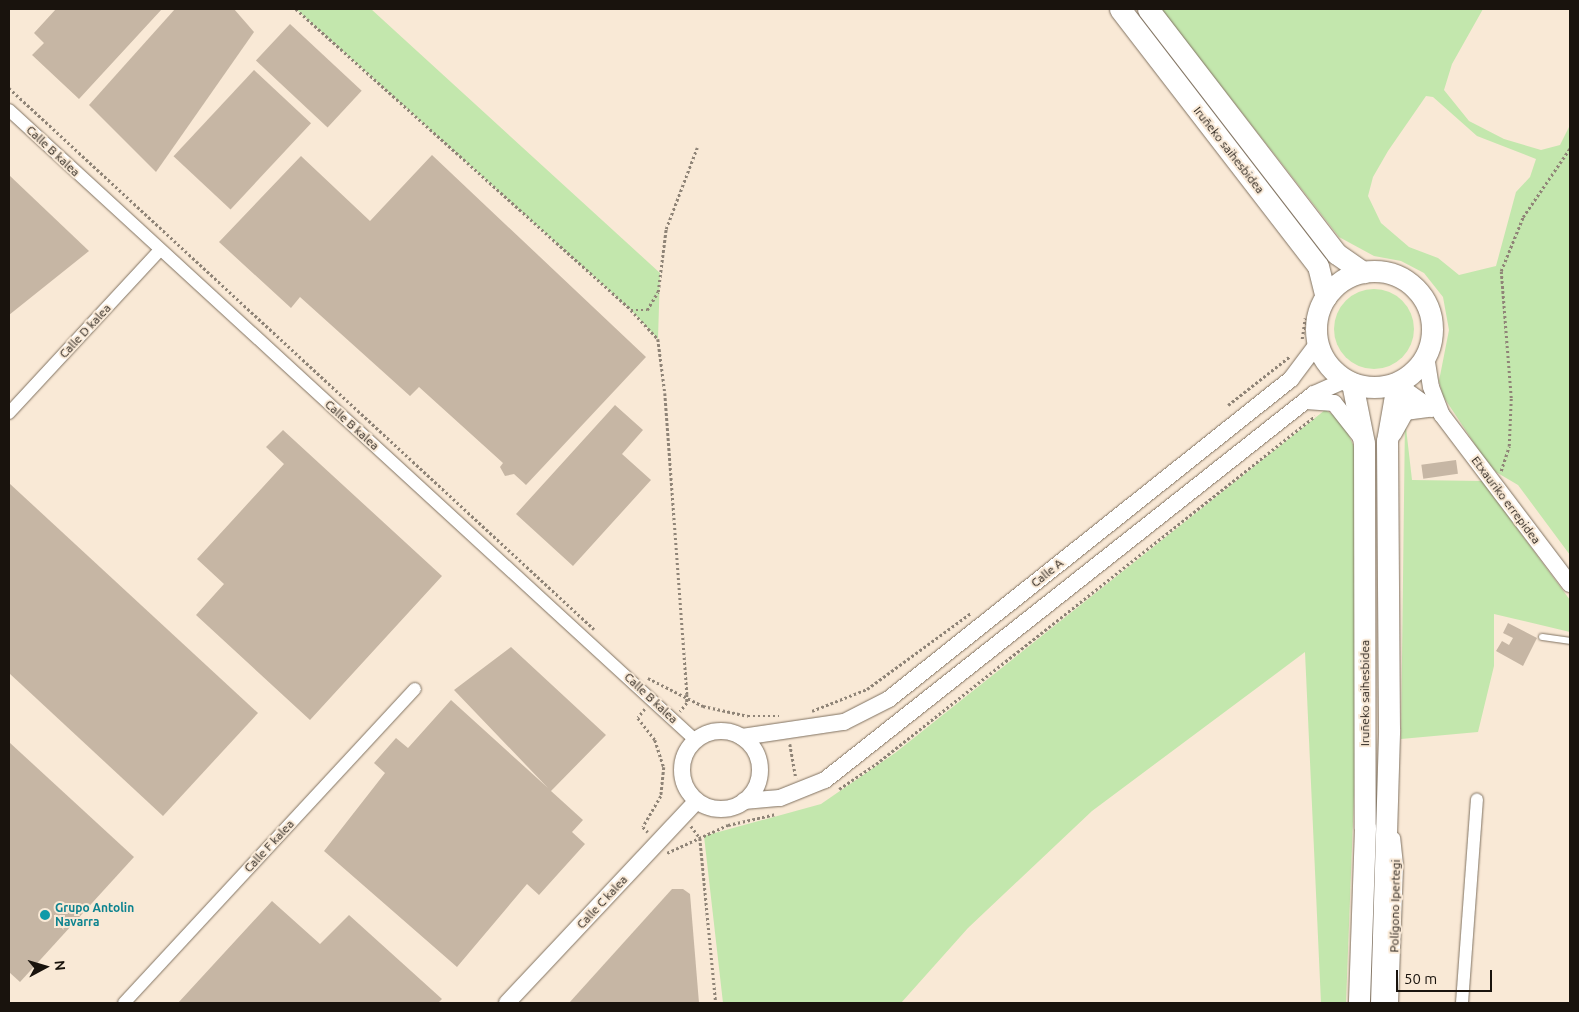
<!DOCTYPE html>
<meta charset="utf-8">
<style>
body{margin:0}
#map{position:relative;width:1579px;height:1012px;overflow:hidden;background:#f9e9d6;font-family:Ubuntu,sans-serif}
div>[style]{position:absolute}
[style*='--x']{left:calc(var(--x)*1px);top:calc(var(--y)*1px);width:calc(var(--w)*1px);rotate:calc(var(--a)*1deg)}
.green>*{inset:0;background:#c3e7ad}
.round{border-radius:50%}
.building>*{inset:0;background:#c6b6a4;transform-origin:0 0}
.path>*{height:2.5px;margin-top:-1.25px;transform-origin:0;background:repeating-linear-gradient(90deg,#8f8477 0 2.5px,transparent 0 5px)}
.roads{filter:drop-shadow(0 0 1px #807261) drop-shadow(0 0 1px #807261)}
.service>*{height:6px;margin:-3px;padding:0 3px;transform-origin:3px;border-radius:3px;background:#fff}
.minor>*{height:12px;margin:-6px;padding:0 6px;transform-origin:6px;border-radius:6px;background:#fff}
.tertiary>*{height:16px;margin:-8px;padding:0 8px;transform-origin:8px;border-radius:8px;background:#fff}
.tertiary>.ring{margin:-8px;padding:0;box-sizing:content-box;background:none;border:16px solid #fff;border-radius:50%}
.trunk>*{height:21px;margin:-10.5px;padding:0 10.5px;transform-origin:10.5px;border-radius:10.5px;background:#fff}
.trunk>.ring{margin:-10.5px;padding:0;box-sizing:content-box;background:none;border:21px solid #fff;border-radius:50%}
.dots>*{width:14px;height:14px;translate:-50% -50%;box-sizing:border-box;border:2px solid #f9e9d6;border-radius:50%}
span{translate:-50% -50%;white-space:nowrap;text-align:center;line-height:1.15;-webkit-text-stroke:4px #f9e9d6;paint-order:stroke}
.street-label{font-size:12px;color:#19130d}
.culture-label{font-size:12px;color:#0d838f;font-weight:700}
.left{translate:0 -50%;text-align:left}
.frame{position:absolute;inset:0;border:10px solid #19130d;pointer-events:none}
.north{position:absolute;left:20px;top:942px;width:50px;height:50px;-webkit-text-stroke:4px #f9e9d6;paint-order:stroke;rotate:84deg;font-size:14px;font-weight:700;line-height:20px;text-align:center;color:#19130d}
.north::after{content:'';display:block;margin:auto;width:18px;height:22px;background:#19130d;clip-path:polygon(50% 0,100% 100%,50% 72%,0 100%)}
.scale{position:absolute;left:1396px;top:970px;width:96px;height:22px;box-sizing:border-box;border:2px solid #19130d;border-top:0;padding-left:6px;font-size:15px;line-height:18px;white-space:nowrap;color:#19130d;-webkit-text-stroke:4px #f9e9d6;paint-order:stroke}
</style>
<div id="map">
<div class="green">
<div style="clip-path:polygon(296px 9px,371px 9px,660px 273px,658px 339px,631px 310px)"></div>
<div style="clip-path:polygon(evenodd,1161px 9px,1483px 9px,1452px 64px,1444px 90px,1469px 121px,1504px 139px,1541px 150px,1560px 145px,1570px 125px,1570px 555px,1518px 485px,1496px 472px,1480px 452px,1443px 396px,1439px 381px,1449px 330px,1443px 297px,1424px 273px,1401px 261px,1374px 256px,1339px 237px,1161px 9px,1426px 96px,1433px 97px,1477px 136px,1536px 159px,1530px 177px,1516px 192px,1496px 266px,1459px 275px,1438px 258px,1409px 247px,1381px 223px,1368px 196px,1373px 177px,1388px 151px,1426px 96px)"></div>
<div class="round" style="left:1334px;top:289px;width:80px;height:80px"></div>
<div style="clip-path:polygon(1325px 410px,1342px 420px,1355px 449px,1356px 743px,1346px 1003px,1321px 1003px,1305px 652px,1092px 811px,968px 928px,901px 1003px,723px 1003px,704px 836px,821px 804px,895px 753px)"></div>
<div style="clip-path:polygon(1405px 419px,1412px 480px,1482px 481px,1570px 600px,1570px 632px,1494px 614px,1494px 666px,1478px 732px,1401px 739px)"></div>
</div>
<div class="building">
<div style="clip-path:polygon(56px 9px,162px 9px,79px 99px,32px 55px,44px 43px,34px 33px)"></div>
<div style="clip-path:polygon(175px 9px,234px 9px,254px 32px,156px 172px,89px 105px)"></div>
<div style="left:290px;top:24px;width:98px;height:50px;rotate:43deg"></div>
<div style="left:254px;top:70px;width:78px;height:118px;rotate:43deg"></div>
<div style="clip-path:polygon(432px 155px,646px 357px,526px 485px,514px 474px,505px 476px,500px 467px,503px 463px,419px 387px,410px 396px,300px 297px,291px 308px,219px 242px,301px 156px,370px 221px)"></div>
<div style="clip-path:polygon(9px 175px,89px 251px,9px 315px)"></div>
<div style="clip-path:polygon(615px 405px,643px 430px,622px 454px,651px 480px,573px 566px,516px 514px)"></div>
<div style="clip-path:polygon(283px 430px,442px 576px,310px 720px,196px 615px,224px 584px,197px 559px,284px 464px,266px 447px)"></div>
<div style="left:1456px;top:460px;width:14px;height:35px;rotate:82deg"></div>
<div style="clip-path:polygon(9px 483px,258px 713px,163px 816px,9px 673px)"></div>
<div style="clip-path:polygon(1508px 623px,1537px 638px,1523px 666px,1496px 651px,1502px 641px,1509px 645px,1513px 638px,1503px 633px)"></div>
<div style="clip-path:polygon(511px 647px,606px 735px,551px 791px,583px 820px,572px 832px,585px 844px,539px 895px,527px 884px,457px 967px,324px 851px,385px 773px,374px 763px,396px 738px,408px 748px,451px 700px,548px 788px,454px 690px)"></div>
<div style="clip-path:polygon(9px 742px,134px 857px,20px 982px,9px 972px)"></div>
<div style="clip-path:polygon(672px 889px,683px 889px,690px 894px,699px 1003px,569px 1003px)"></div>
<div style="clip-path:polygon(272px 901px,320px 944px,349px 915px,442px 999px,438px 1003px,178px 1003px)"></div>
</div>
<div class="path">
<div style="--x:296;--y:9;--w:450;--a:41.9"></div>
<div style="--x:631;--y:310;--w:16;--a:0"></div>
<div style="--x:647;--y:310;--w:21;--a:-59"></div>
<div style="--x:658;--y:292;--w:64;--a:-82.8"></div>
<div style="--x:666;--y:229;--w:87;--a:-69.1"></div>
<div style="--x:9;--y:88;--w:797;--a:42.76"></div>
<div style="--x:631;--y:310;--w:40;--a:47"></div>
<div style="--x:658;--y:339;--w:54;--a:82.6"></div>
<div style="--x:665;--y:393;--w:302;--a:85.8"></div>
<div style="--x:687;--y:694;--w:9;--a:90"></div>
<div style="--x:687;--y:703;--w:11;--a:128"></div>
<div style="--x:1302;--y:339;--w:21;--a:-82"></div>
<div style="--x:1228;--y:405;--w:78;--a:-38.2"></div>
<div style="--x:1501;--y:471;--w:26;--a:-72"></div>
<div style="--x:1509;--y:446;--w:48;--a:-87.6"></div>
<div style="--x:1511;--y:398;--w:127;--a:-94.5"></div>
<div style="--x:1501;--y:271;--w:58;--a:-67.8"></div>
<div style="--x:1523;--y:217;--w:83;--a:-55.7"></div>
<div style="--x:648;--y:678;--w:62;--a:27"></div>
<div style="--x:703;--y:706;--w:46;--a:12.5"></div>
<div style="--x:748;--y:716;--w:31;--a:0"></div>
<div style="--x:645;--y:709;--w:11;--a:128"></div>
<div style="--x:638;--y:718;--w:28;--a:52"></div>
<div style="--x:655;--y:740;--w:28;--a:72"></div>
<div style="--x:664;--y:767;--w:29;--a:96"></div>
<div style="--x:661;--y:796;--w:36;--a:120"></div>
<div style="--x:643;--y:827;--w:7;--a:45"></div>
<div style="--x:812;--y:711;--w:59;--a:-21.8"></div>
<div style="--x:867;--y:689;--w:129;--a:-36.2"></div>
<div style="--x:790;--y:744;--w:35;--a:80"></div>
<div style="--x:839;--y:789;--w:45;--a:-34"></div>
<div style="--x:876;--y:764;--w:560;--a:-38.4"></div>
<div style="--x:691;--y:826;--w:15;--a:53"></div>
<div style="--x:700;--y:838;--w:166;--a:84.5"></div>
<div style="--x:667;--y:853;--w:67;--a:-24.7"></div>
<div style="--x:728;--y:825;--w:49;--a:-12.9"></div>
</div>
<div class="roads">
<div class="service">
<div style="--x:1542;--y:637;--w:28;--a:8"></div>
</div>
<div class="minor">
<div style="--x:9;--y:110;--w:931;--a:42.56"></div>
<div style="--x:9;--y:413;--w:222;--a:-47.2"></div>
<div style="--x:124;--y:1003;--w:428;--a:-47.2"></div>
<div style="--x:1392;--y:1003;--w:138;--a:-87.9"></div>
<div style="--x:1397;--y:865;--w:27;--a:-96"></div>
<div style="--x:1462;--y:1003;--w:204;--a:-85.8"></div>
</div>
<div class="tertiary">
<div style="--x:1426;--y:356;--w:31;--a:81"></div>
<div style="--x:1431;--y:387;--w:30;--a:69"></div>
<div style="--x:1442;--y:415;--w:212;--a:52.9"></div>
<div style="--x:1397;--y:384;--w:43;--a:35.5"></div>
<div style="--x:1306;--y:401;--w:28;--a:4"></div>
<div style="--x:1334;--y:403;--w:42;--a:51.8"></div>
<div class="ring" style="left:682px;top:731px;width:62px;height:62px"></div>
<div style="--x:742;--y:737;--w:103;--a:-8.4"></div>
<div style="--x:844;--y:722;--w:51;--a:-27.1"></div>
<div style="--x:889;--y:699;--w:514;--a:-38.52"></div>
<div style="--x:1291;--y:379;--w:45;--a:-53.1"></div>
<div style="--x:744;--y:801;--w:36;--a:-5"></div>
<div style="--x:780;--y:798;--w:48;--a:-21.8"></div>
<div style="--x:825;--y:780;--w:623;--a:-38.29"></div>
<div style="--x:1314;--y:394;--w:35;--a:-24"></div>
<div style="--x:507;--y:1003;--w:277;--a:-46.8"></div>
</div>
<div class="trunk">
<div style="--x:1120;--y:9;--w:324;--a:52.4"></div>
<div style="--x:1318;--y:266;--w:32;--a:76"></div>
<div style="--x:1148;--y:9;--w:309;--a:52.4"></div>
<div style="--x:1337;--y:254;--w:32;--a:35"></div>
<div class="ring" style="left:1316px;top:271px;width:95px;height:95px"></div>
<div style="--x:1352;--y:383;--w:61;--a:78.7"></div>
<div style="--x:1364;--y:443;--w:385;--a:89.9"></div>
<div style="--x:1365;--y:828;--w:175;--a:92"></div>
<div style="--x:1391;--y:432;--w:26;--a:-61"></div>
<div style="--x:1404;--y:409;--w:23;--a:-7"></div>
<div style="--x:1381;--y:1003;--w:274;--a:-88.3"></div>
<div style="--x:1389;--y:729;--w:288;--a:-90.4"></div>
<div style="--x:1387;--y:441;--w:58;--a:-80"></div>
</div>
</div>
<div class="dots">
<div style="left:45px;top:915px;background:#0f9aa8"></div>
</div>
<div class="street-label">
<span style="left:1229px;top:150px;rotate:52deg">Iruñeko saihesbidea</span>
<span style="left:53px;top:151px;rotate:43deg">Calle B kalea</span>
<span style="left:85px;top:331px;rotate:-47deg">Calle D kalea</span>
<span style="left:352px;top:425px;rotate:42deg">Calle B kalea</span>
<span style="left:1506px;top:500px;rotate:53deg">Etxauriko errepidea</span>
<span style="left:1047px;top:573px;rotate:-39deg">Calle A</span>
<span style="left:1365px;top:693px;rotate:-90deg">Iruñeko saihesbidea</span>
<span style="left:651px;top:698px;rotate:43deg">Calle B kalea</span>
<span style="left:269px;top:846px;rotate:-47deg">Calle F kalea</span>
<span style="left:602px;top:902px;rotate:-47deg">Calle C kalea</span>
<span style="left:1395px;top:906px;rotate:-89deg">Polígono Ipertegi</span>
</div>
<div class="culture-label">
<span class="left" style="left:55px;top:915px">Grupo Antolin<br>Navarra</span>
</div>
<div class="frame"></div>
<div class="north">N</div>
<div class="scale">50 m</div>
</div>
